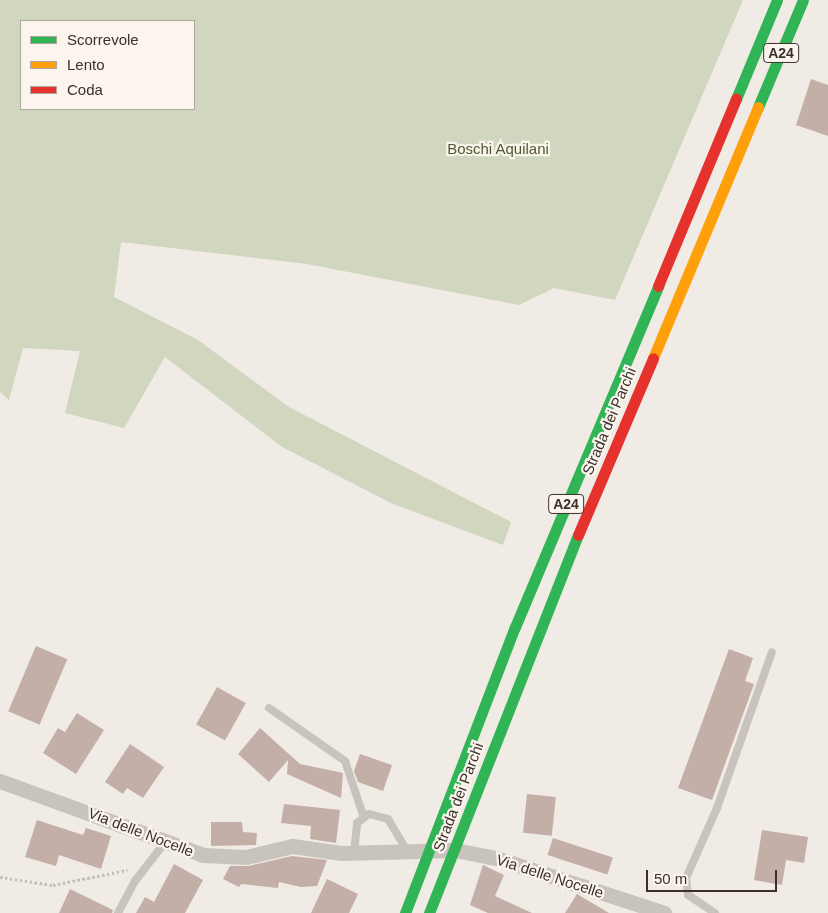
<!DOCTYPE html>
<style>
body{margin:0}
#map{position:relative;width:828px;height:913px;overflow:hidden;background:#f0ebe5;font-family:Arial,sans-serif}
div>[style]{position:absolute}
[style*='--x']{left:calc(var(--x)*1px);top:calc(var(--y)*1px);width:calc(var(--w)*1px);rotate:calc(var(--a)*1deg)}
.green>*{inset:0;background:#d1d6bf}
.building>*{inset:0;background:#c3afa7;transform-origin:0 0}
.path>*{height:3px;margin-top:-1.5px;transform-origin:0;background:repeating-linear-gradient(90deg,#c2bbb6 0 2.5px,transparent 0 5px)}
.lane>*{height:8px;margin:-4px;padding:0 4px;transform-origin:4px;border-radius:4px;background:#c9c3be}
.street>*{height:15px;margin:-7.5px;padding:0 7.5px;transform-origin:7.5px;border-radius:7.5px;background:#c9c3be}
.fast>*{height:11px;margin:-5.5px;padding:0 5.5px;transform-origin:5.5px;border-radius:5.5px;background:#30b455}
.fast-bridge>*{height:11px;margin:-5.5px;padding:0 5.5px;transform-origin:5.5px;border-radius:5.5px;background:#30b455}
.slow-bridge>*{height:11px;margin:-5.5px;padding:0 5.5px;transform-origin:5.5px;border-radius:5.5px;background:#ff9f0a}
.jam-bridge>*{height:11px;margin:-5.5px;padding:0 5.5px;transform-origin:5.5px;border-radius:5.5px;background:#e5322d}
span{translate:-50% -50%;white-space:nowrap;text-align:center;line-height:1.15;-webkit-text-stroke:4.5px #fbf5ee;paint-order:stroke}
.shield-label span{padding:1px 4px;background:#fbf5ee;border:1px solid;border-radius:4px;-webkit-text-stroke-width:0}
.shield-label{font-size:14px;color:#3b302b;font-weight:700}
.park-label{font-size:15px;color:#4a5a2e}
.street-label{font-size:15px;color:#3b302b}
.legend{position:absolute;left:20px;top:20px;width:175px;height:90px;box-sizing:border-box;background:#fbf5ee;border:1px solid #aea6a0;margin:0;padding:6px 9px;list-style:none;font-size:15px;color:#3b302b}
.legend li{display:flex;align-items:center;gap:10px;height:25px}
.legend b{width:25px;border:1px solid #aea6a0}
.scale{position:absolute;left:646px;top:870px;width:131px;height:22px;box-sizing:border-box;border:2px solid #3b302b;border-top:0;padding-left:6px;font-size:15px;line-height:18px;white-space:nowrap;color:#3b302b;-webkit-text-stroke:4px #fbf5ee;paint-order:stroke}
</style>
<div id="map">
<div class="green">
<div style="clip-path:polygon(evenodd,0 0,743px 0,615px 300px,554px 288px,519px 305px,307px 264px,121px 242px,114px 297px,198px 340px,289px 407px,511px 522px,503px 545px,391px 503px,282px 447px,165px 357px,124px 428px,65px 413px,80px 351px,23px 348px,9px 400px,0 392px,0 0,21px 21px,194px 21px,194px 109px,21px 109px,21px 21px)"></div>
</div>
<div class="building">
<div style="clip-path:polygon(811px 79px,828px 85px,828px 136px,796px 125px)"></div>
<div style="left:36px;top:646px;width:34px;height:71px;rotate:23deg"></div>
<div style="clip-path:polygon(729px 649px,753px 658px,745px 681px,754px 684px,712px 800px,678px 788px)"></div>
<div style="left:217px;top:687px;width:33px;height:43px;rotate:29deg"></div>
<div style="clip-path:polygon(77px 713px,104px 730px,76px 774px,43px 753px,58px 728px,65px 732px)"></div>
<div style="clip-path:polygon(260px 728px,300px 764px,343px 773px,341px 798px,287px 774px,288px 760px,269px 782px,238px 754px)"></div>
<div style="clip-path:polygon(130px 744px,164px 767px,143px 798px,127px 788px,123px 794px,105px 782px)"></div>
<div style="clip-path:polygon(360px 754px,392px 765px,383px 791px,358px 782px,354px 771px)"></div>
<div style="left:527px;top:794px;width:29px;height:39px;rotate:6deg"></div>
<div style="clip-path:polygon(284px 804px,340px 810px,336px 843px,310px 839px,311px 826px,281px 823px)"></div>
<div style="clip-path:polygon(37px 820px,83px 835px,86px 828px,111px 836px,101px 869px,59px 855px,56px 866px,25px 857px)"></div>
<div style="clip-path:polygon(211px 822px,242px 822px,243px 832px,257px 833px,256px 845px,211px 846px)"></div>
<div style="clip-path:polygon(762px 830px,808px 837px,804px 863px,786px 860px,782px 885px,754px 880px)"></div>
<div style="left:553px;top:838px;width:63px;height:18px;rotate:18deg"></div>
<div style="clip-path:polygon(292px 856px,327px 860px,317px 886px,301px 887px,279px 882px,278px 888px,241px 884px,239px 887px,223px 879px,230px 866px,248px 866px)"></div>
<div style="clip-path:polygon(174px 864px,203px 880px,185px 913px,136px 913px,145px 897px,154px 902px)"></div>
<div style="clip-path:polygon(483px 865px,504px 875px,495px 896px,532px 913px,488px 913px,470px 905px)"></div>
<div style="clip-path:polygon(327px 879px,358px 894px,349px 913px,311px 913px)"></div>
<div style="clip-path:polygon(70px 889px,113px 910px,112px 913px,59px 913px)"></div>
<div style="clip-path:polygon(577px 894px,609px 913px,565px 913px)"></div>
</div>
<div class="path">
<div style="--x:0;--y:877;--w:54;--a:8.6"></div>
<div style="--x:53;--y:885;--w:76;--a:-11.5"></div>
</div>
<div class="lane">
<div style="--x:269;--y:708;--w:93;--a:34.9"></div>
<div style="--x:345;--y:761;--w:57;--a:71.6"></div>
<div style="--x:354;--y:853;--w:30;--a:-84"></div>
<div style="--x:357;--y:823;--w:15;--a:-37"></div>
<div style="--x:369;--y:814;--w:20;--a:15"></div>
<div style="--x:388;--y:819;--w:35;--a:59"></div>
<div style="--x:118;--y:913;--w:36;--a:-62"></div>
<div style="--x:135;--y:881;--w:51;--a:-52.2"></div>
<div style="--x:715;--y:913;--w:32;--a:-146"></div>
<div style="--x:688;--y:895;--w:17;--a:-97"></div>
<div style="--x:686;--y:878;--w:77;--a:-66.1"></div>
<div style="--x:717;--y:808;--w:165;--a:-70.6"></div>
</div>
<div class="street">
<div style="--x:0;--y:781;--w:216;--a:20"></div>
<div style="--x:203;--y:855;--w:43;--a:2.7"></div>
<div style="--x:246;--y:857;--w:47;--a:-13.4"></div>
<div style="--x:292;--y:846;--w:50;--a:8"></div>
<div style="--x:342;--y:853;--w:113;--a:-1.5"></div>
<div style="--x:455;--y:850;--w:42;--a:11"></div>
<div style="--x:496;--y:858;--w:177;--a:18.1"></div>
</div>
<div class="fast">
<div style="--x:736;--y:99;--w:107;--a:-67.5"></div>
<div style="--x:758;--y:107;--w:116;--a:-67.2"></div>
</div>
<div class="fast-bridge">
<div style="--x:405;--y:913;--w:306;--a:-69"></div>
<div style="--x:515;--y:627;--w:370;--a:-67.2"></div>
<div style="--x:429;--y:913;--w:406;--a:-68.5"></div>
</div>
<div class="slow-bridge">
<div style="--x:653;--y:358;--w:272;--a:-67.3"></div>
</div>
<div class="jam-bridge">
<div style="--x:658;--y:286;--w:203;--a:-67.4"></div>
<div style="--x:578;--y:535;--w:192;--a:-67"></div>
</div>
<div class="shield-label">
<span style="left:781px;top:53px">A24</span>
<span style="left:566px;top:504px">A24</span>
</div>
<div class="park-label">
<span style="left:498px;top:149px">Boschi Aquilani</span>
</div>
<div class="street-label">
<span style="left:609px;top:421px;rotate:-67deg">Strada dei Parchi</span>
<span style="left:458px;top:797px;rotate:-69deg">Strada dei Parchi</span>
<span style="left:141px;top:832px;rotate:21deg">Via delle Nocelle</span>
<span style="left:550px;top:876px;rotate:18deg">Via delle Nocelle</span>
</div>
<ul class="legend">
<li><b style="height:6px;background:#30b455"></b>Scorrevole</li>
<li><b style="height:6px;background:#ff9f0a"></b>Lento</li>
<li><b style="height:6px;background:#e5322d"></b>Coda</li>
</ul>
<div class="scale">50 m</div>
</div>
